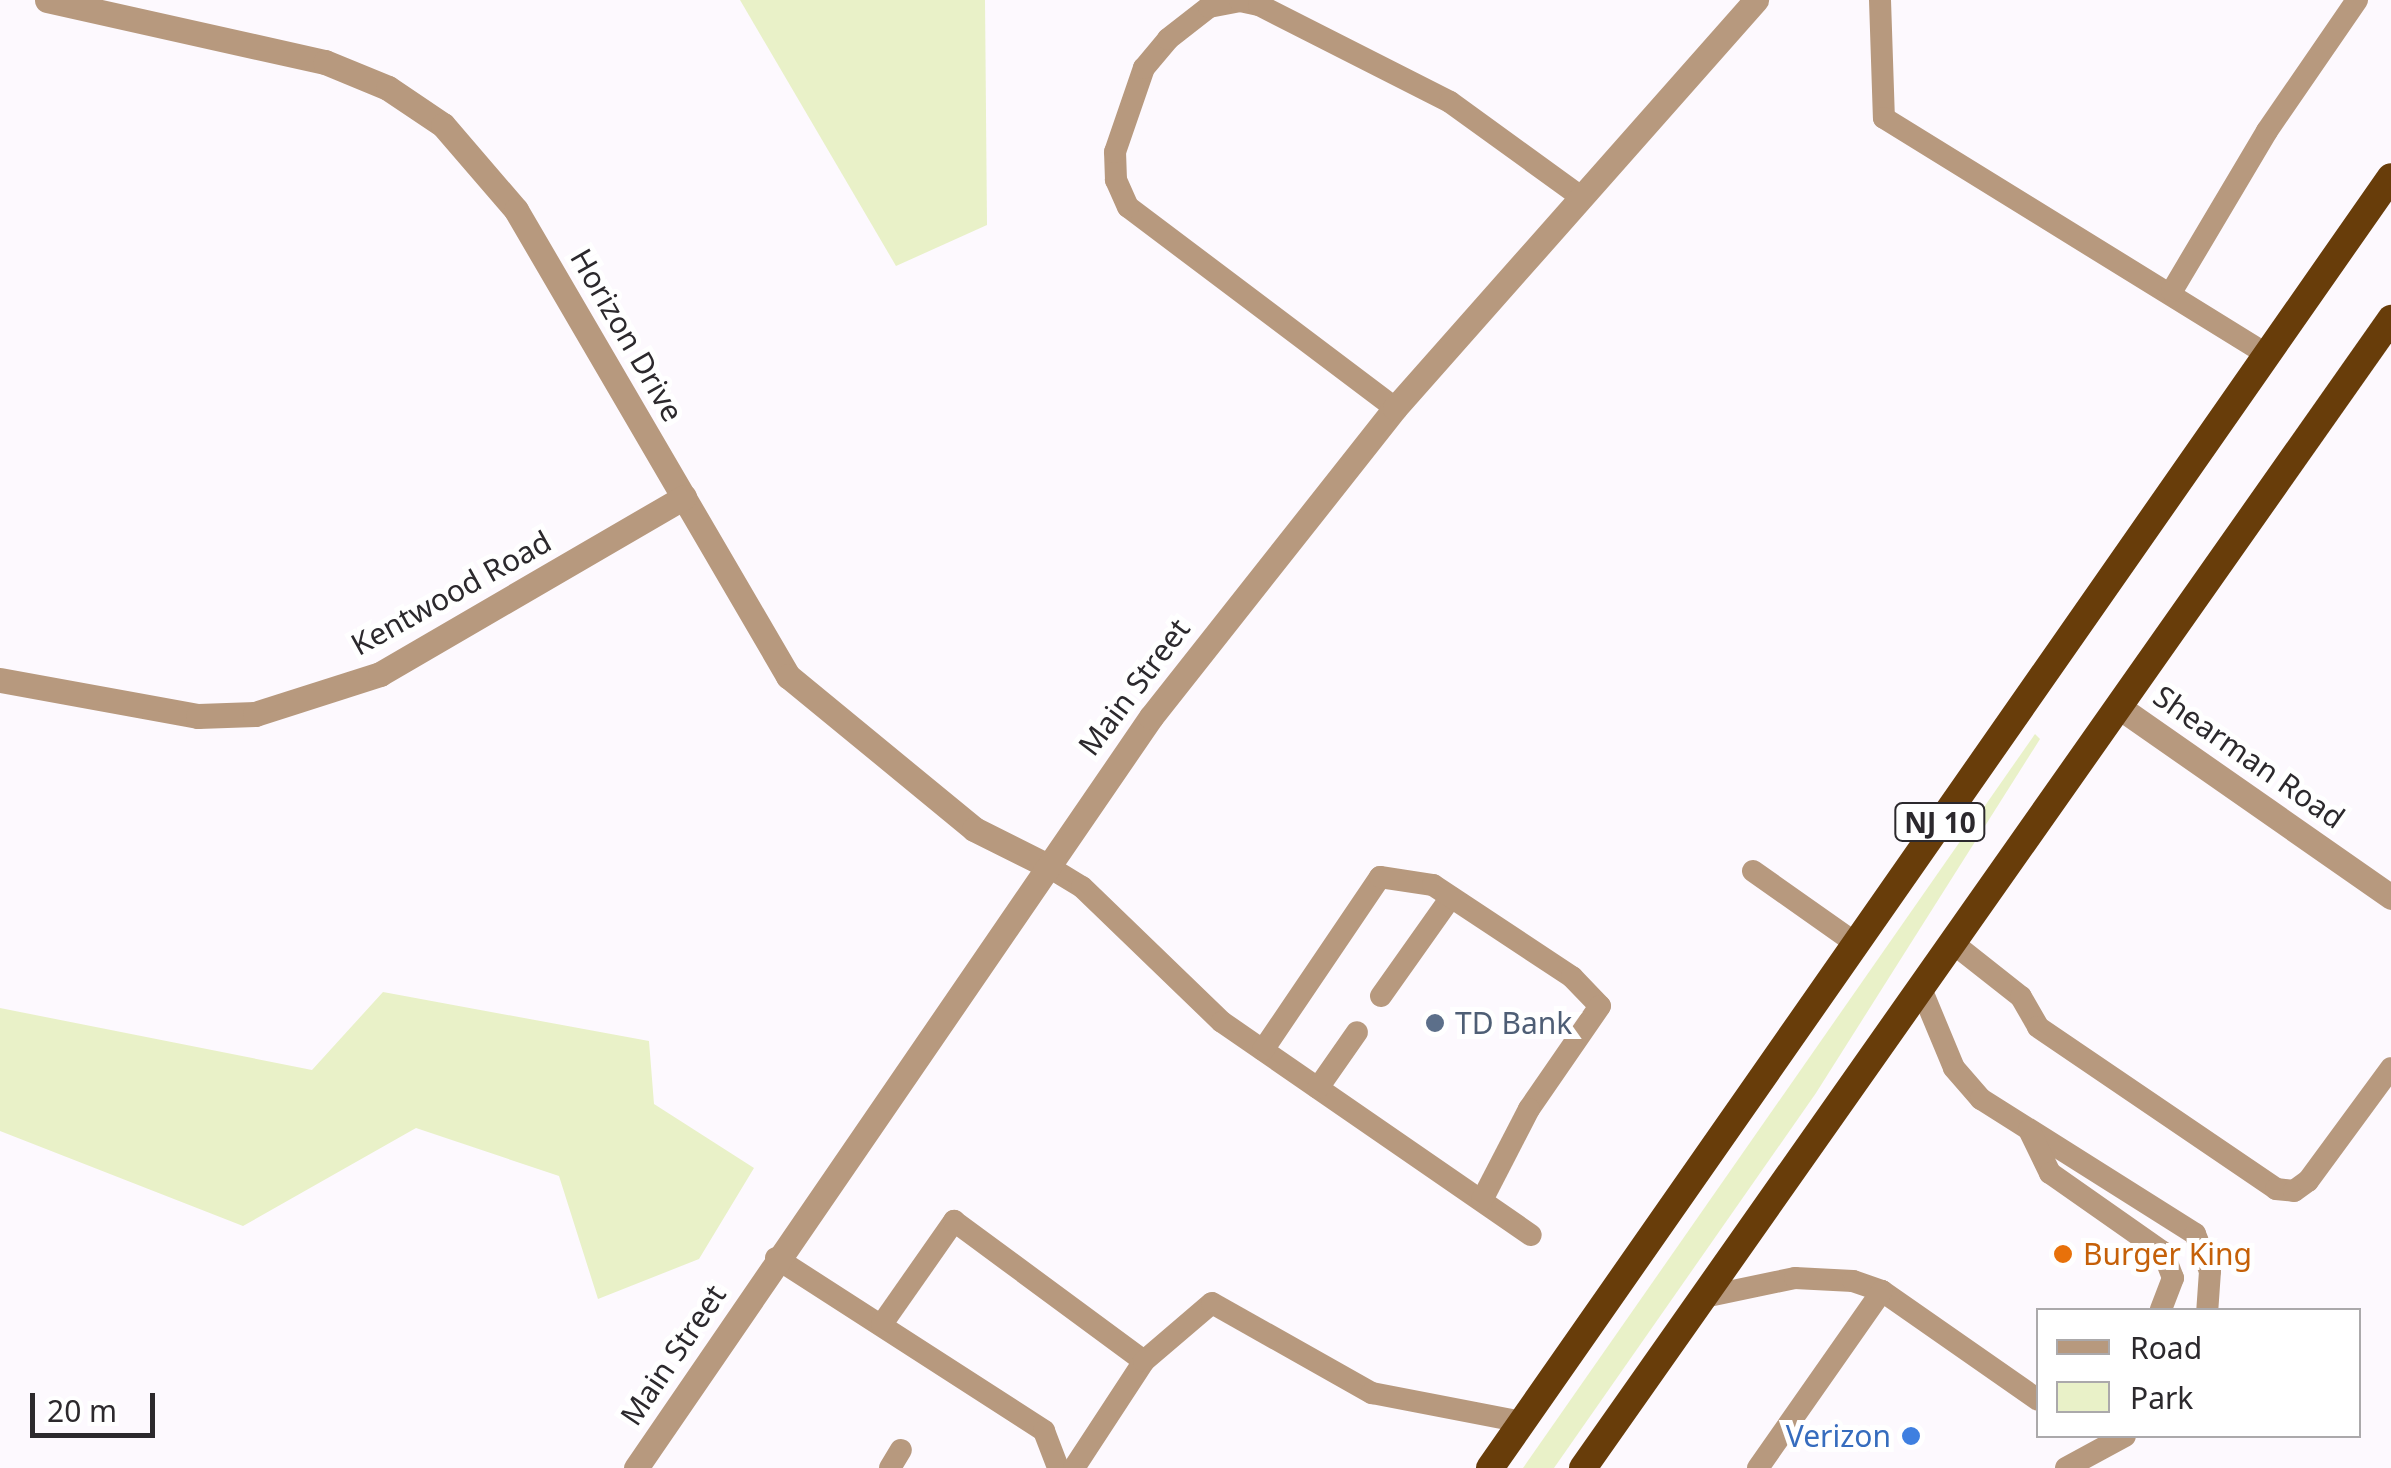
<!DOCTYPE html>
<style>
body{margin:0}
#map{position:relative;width:2391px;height:1468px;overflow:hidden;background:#fdf9fe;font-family:"Noto Sans",sans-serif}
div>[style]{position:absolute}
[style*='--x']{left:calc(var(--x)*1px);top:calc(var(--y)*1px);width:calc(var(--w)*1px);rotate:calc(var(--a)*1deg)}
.green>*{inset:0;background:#e9f1c8}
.service>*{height:22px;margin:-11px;padding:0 11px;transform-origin:11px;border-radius:11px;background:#b7997e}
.minor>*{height:25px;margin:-12.5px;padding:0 12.5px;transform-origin:12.5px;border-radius:12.5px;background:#b7997e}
.tertiary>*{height:25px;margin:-12.5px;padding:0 12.5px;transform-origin:12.5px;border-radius:12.5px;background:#b7997e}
.trunk>*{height:28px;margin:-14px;padding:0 14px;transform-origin:14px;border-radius:14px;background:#683d0a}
.dots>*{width:28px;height:28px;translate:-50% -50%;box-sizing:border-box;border:5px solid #fff;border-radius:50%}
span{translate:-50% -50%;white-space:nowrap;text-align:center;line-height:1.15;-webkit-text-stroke:10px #fff;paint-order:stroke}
.shield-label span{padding:2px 8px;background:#fff;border:2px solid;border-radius:8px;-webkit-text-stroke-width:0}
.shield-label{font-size:28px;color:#2c292d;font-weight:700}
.street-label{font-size:30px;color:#2c292d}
.service-label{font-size:30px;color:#4e5e75}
.left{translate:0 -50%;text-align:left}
.food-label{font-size:30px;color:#c56008}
.shop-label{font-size:30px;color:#366cbe}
.right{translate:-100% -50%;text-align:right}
.legend{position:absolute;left:2036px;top:1308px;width:325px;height:130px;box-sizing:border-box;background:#fff;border:2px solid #aba9ab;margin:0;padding:12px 18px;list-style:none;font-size:30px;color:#2c292d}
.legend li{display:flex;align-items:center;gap:20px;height:50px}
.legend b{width:50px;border:2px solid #aba9ab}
.scale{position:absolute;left:30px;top:1393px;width:125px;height:45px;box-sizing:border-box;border:5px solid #2c292d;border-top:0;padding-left:12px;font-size:30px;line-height:35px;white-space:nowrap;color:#2c292d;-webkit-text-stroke:8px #fff;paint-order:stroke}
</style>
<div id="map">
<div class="green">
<div style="clip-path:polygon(740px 0,985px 0,987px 225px,896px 266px)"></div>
<div style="clip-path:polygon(2035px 734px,2040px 739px,1816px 1093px,1554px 1468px,1523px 1468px)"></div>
<div style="clip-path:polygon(383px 992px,649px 1041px,654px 1104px,754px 1168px,699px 1259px,598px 1299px,559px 1176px,416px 1128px,243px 1226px,0 1131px,0 1008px,312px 1070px)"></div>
</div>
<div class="service">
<div style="--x:1880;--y:0;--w:118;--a:88.1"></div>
<div style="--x:1884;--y:118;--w:451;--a:31.7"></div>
<div style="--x:2172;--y:291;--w:186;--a:-59.3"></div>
<div style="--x:2267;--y:131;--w:159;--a:-55.5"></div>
<div style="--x:1395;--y:408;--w:334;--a:-143"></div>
<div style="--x:1128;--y:207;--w:30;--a:-114"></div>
<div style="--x:1116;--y:180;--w:28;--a:-92"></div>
<div style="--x:1115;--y:152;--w:89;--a:-71"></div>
<div style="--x:1144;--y:68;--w:38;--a:-50"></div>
<div style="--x:1168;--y:39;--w:52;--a:-38"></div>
<div style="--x:1209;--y:7;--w:32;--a:-11"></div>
<div style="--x:1240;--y:1;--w:19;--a:12"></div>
<div style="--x:1259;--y:5;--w:214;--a:26.9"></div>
<div style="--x:1450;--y:102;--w:160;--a:35.9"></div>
<div style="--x:1044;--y:864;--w:44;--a:31.2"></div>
<div style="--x:1082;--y:887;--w:194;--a:44"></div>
<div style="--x:1222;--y:1022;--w:375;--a:34.6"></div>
<div style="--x:1753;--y:871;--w:125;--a:35.2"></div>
<div style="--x:1954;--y:944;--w:85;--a:38.3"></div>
<div style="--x:2021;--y:997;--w:34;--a:60"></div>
<div style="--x:2038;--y:1027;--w:288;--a:34.2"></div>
<div style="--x:2276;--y:1189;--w:18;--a:6"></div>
<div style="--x:2294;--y:1191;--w:17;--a:-36"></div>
<div style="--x:2308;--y:1181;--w:140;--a:-53.7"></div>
<div style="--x:1922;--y:991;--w:83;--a:67.4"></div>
<div style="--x:1954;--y:1068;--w:41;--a:48.9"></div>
<div style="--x:1981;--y:1099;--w:253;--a:32.2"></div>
<div style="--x:2195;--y:1234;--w:40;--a:68"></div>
<div style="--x:2210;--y:1271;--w:39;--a:94"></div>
<div style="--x:1381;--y:996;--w:121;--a:-54.7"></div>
<div style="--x:1263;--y:1050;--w:209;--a:-55.9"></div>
<div style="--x:1380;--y:877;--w:54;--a:8.6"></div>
<div style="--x:1433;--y:885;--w:167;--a:33.5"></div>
<div style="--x:1572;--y:977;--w:40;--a:46"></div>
<div style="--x:1600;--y:1006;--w:125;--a:124.6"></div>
<div style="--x:1529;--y:1109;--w:102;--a:117.3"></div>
<div style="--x:1318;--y:1088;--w:68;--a:-55.1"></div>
<div style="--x:2029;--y:1130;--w:48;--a:64"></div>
<div style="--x:2050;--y:1173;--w:138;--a:35"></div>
<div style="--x:2163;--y:1252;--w:28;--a:69"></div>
<div style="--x:2173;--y:1278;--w:34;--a:111"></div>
<div style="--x:776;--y:1258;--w:319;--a:32.8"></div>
<div style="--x:1044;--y:1431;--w:40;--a:69"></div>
<div style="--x:1704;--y:1297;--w:93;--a:-11.8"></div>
<div style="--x:1795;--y:1278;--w:58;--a:3"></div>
<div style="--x:1853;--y:1281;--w:31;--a:19"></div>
<div style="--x:1882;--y:1291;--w:190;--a:34.9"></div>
<div style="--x:882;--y:1324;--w:126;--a:-55"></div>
<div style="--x:954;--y:1221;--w:236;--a:36.4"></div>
<div style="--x:1144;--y:1361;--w:128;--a:123.2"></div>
<div style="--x:1144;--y:1361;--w:89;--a:-40.5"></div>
<div style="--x:1212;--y:1303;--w:184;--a:29.4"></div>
<div style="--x:1372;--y:1393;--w:153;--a:10.9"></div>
<div style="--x:890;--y:1468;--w:21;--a:-59"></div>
<div style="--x:1758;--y:1468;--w:216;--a:-55"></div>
<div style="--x:2066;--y:1468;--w:67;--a:-28.5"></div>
</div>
<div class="minor">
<div style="--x:47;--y:0;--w:285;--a:12.6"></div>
<div style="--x:325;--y:62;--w:68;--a:22.4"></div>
<div style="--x:388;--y:88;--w:66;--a:33.9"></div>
<div style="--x:443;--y:125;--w:112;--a:49.3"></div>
<div style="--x:516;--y:210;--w:540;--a:59.73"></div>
<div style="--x:788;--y:676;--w:241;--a:39.4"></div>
<div style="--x:974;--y:829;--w:78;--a:26.6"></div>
<div style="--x:0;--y:680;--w:201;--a:10.3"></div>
<div style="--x:198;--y:716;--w:57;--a:-2"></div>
<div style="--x:255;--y:714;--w:131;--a:-17.7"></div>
<div style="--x:380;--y:674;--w:352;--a:-30.2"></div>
<div style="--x:2119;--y:707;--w:332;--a:34.9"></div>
</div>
<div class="tertiary">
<div style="--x:636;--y:1468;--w:911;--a:-55.56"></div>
<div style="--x:1151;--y:717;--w:394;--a:-51.7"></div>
<div style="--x:1395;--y:408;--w:545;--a:-48.5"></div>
</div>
<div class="trunk">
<div style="--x:1490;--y:1468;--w:1574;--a:-55.09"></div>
<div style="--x:1583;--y:1468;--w:1405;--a:-54.88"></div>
</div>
<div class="dots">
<div style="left:1435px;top:1023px;background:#5c6f8a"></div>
<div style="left:2063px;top:1254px;background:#e8710a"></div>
<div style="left:1911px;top:1436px;background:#3f7fe0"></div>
</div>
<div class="shield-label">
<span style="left:1940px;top:822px">NJ 10</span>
</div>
<div class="street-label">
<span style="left:627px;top:335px;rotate:60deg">Horizon Drive</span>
<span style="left:451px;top:593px;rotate:-29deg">Kentwood Road</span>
<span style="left:1134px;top:687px;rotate:-53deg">Main Street</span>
<span style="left:2249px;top:757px;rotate:35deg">Shearman Road</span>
<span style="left:673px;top:1355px;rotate:-56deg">Main Street</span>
</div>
<div class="service-label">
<span class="left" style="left:1455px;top:1023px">TD Bank</span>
</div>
<div class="food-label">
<span class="left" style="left:2083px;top:1254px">Burger King</span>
</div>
<div class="shop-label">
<span class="right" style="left:1891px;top:1436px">Verizon</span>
</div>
<ul class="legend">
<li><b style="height:12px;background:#b7997e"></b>Road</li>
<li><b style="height:28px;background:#e9f1c8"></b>Park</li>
</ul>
<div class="scale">20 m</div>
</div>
